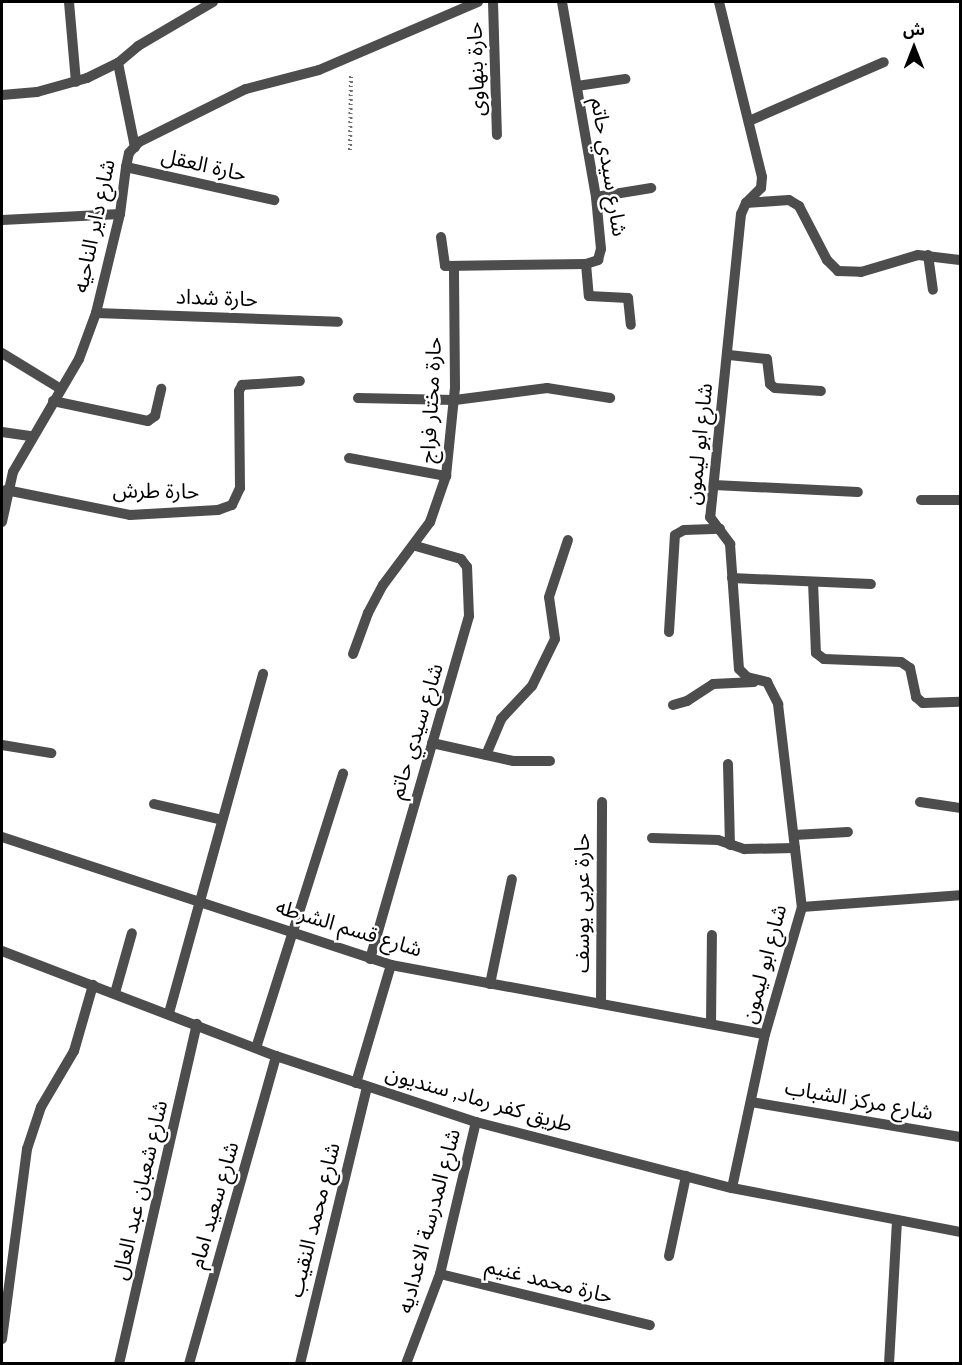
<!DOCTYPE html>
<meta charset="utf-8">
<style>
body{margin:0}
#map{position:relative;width:962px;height:1365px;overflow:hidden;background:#fff;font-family:Montserrat,"Noto Sans Arabic",sans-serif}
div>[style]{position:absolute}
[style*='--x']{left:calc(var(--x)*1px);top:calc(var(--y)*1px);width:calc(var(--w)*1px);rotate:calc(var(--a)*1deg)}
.path>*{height:4px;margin-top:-2px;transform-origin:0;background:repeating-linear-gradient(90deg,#6f6f6f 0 1.5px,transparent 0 4.5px)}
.minor>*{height:10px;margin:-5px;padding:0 5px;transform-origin:5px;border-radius:5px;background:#4d4d4d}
span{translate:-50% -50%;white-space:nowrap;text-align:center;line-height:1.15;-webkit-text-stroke:5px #fff;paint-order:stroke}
.street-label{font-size:21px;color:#000}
.frame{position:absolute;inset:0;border:3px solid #000;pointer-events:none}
.north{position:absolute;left:884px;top:18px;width:60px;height:60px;-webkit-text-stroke:4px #fff;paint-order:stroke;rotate:0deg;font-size:16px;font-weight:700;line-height:24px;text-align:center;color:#000}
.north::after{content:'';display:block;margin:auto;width:21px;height:27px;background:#000;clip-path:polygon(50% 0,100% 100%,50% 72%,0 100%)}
</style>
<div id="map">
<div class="path">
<div style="--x:350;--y:150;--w:74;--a:-89.2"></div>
</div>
<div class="minor">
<div style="--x:69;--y:2;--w:80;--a:85"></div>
<div style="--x:493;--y:2;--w:133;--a:88.3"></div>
<div style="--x:719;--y:2;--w:180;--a:76.2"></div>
<div style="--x:762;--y:177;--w:11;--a:95"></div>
<div style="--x:761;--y:188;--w:21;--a:135"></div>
<div style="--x:746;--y:203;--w:12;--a:114"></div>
<div style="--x:741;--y:214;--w:305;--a:95.8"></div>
<div style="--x:710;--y:517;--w:34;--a:53"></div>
<div style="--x:730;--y:544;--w:125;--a:85.9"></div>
<div style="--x:739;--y:669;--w:11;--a:45"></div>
<div style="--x:747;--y:677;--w:21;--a:14"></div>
<div style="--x:767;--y:682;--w:25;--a:63"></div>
<div style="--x:778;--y:704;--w:204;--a:83.3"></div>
<div style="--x:802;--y:907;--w:132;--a:106.2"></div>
<div style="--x:765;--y:1034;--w:157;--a:102.1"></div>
<div style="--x:118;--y:63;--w:86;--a:78.6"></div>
<div style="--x:577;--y:86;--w:49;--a:-8.3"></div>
<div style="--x:2;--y:95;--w:35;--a:-5"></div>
<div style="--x:37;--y:92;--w:52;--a:-15.6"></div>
<div style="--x:87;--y:78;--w:34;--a:-26"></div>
<div style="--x:118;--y:63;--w:26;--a:-40"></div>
<div style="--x:138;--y:46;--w:87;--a:-30.4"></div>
<div style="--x:749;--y:121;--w:147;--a:-23.6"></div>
<div style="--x:126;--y:167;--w:152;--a:12.6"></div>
<div style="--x:596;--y:197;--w:56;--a:-9.3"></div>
<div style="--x:746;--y:203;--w:43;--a:-4"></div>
<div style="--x:789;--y:200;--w:12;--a:31"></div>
<div style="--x:799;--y:206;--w:61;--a:62.6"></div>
<div style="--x:827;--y:260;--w:16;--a:45"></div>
<div style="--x:838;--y:271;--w:23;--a:2"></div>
<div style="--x:861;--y:272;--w:59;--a:-16.6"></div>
<div style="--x:918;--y:255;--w:42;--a:6.8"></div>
<div style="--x:2;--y:220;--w:118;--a:-2.9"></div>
<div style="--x:441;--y:237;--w:29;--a:82"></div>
<div style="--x:445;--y:266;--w:141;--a:-0.8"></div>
<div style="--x:586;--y:264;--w:13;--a:-18"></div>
<div style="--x:598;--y:260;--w:11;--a:-75"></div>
<div style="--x:601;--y:249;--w:52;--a:-95.5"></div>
<div style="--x:596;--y:197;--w:198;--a:-99.9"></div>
<div style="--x:928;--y:255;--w:35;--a:82"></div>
<div style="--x:586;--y:264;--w:32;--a:85"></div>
<div style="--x:589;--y:296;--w:39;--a:3"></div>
<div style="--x:628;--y:298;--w:27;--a:84"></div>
<div style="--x:96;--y:313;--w:242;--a:2.1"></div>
<div style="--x:2;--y:353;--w:69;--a:31.4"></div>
<div style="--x:729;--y:355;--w:38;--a:6"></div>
<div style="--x:767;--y:359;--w:25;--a:83"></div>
<div style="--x:770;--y:384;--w:6;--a:39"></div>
<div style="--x:775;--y:388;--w:46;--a:3.7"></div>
<div style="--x:358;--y:398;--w:97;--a:1.2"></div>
<div style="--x:455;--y:400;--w:93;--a:-7.4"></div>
<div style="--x:547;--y:388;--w:64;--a:9"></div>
<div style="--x:53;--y:401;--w:97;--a:11.9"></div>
<div style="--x:148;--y:421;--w:9;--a:-36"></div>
<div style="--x:155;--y:416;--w:28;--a:-77"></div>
<div style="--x:2;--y:432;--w:30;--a:8"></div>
<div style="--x:349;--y:458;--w:99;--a:10.5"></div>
<div style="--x:714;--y:485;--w:144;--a:2.8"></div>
<div style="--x:6;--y:490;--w:126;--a:11.4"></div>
<div style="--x:130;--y:515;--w:88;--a:-3.3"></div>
<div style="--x:218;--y:510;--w:15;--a:-20"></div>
<div style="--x:232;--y:505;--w:19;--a:-65"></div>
<div style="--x:240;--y:488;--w:97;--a:-90.6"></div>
<div style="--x:239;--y:391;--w:7;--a:-63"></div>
<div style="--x:242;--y:385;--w:58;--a:-3.9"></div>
<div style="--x:921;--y:500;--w:39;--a:0"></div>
<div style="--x:2;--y:522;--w:51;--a:-77.6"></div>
<div style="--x:13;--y:472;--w:131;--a:-59.7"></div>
<div style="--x:79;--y:359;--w:49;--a:-69.7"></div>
<div style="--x:96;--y:313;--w:102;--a:-76.4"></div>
<div style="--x:120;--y:214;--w:47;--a:-82.7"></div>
<div style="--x:126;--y:167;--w:14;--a:-78"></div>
<div style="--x:129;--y:153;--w:15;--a:-48"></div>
<div style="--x:139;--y:142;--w:119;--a:-26.4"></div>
<div style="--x:246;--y:89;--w:75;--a:-14.6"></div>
<div style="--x:319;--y:70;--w:173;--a:-23.2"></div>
<div style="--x:732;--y:578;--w:139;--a:2.5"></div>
<div style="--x:813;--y:582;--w:71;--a:87.6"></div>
<div style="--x:816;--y:653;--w:10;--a:37"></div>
<div style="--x:824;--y:659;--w:77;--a:2.2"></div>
<div style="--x:901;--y:662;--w:11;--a:34"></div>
<div style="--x:910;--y:668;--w:30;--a:78"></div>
<div style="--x:916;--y:697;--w:9;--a:41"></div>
<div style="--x:923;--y:703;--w:37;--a:-2"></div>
<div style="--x:669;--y:632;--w:97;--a:-86.5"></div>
<div style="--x:675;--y:535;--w:10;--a:-29"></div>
<div style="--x:684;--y:530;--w:36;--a:-2"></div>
<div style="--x:353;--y:654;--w:44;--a:-69.9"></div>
<div style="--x:368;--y:613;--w:32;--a:-62"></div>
<div style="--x:383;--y:585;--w:79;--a:-53.3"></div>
<div style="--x:430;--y:522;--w:49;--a:-70.8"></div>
<div style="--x:446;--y:476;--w:88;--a:-84.2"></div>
<div style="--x:455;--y:388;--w:120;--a:-90.5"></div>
<div style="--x:673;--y:705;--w:15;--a:-16"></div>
<div style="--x:687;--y:701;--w:31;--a:-33"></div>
<div style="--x:713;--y:684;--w:41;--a:-2.8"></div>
<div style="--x:432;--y:743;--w:83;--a:12.5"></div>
<div style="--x:513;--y:761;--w:37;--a:0"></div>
<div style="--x:2;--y:745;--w:50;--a:9.3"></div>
<div style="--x:486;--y:755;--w:39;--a:-67"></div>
<div style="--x:501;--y:719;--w:45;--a:-46.8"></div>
<div style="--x:532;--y:686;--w:52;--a:-63.9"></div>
<div style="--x:555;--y:639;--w:42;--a:-98.1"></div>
<div style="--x:549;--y:597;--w:60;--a:-71.6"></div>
<div style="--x:728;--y:764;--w:81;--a:88.6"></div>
<div style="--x:920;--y:802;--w:40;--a:8.5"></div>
<div style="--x:154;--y:804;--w:70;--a:13.2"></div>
<div style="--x:794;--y:835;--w:54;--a:-3.2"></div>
<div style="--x:2;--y:837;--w:410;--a:18.2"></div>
<div style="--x:391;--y:965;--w:380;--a:10.5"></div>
<div style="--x:652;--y:838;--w:66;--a:1.7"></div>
<div style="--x:718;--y:840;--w:28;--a:19"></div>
<div style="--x:744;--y:849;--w:51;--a:-1.1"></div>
<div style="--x:802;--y:907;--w:158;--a:-4.3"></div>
<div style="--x:2;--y:951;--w:293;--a:21"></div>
<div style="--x:276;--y:1056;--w:211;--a:18.3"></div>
<div style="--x:476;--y:1122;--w:264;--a:14.5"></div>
<div style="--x:732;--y:1188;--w:232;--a:10.9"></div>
<div style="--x:370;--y:959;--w:357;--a:-73.9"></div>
<div style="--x:469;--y:616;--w:49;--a:-92.3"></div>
<div style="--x:467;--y:567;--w:10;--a:-127"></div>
<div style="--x:461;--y:559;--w:47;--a:-163.9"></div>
<div style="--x:490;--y:984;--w:107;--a:-78.2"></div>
<div style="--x:115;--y:993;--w:62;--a:-74.2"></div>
<div style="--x:601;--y:1004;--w:202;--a:-89.7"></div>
<div style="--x:169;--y:1013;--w:352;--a:-74.5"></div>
<div style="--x:711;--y:1024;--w:89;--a:-89.4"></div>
<div style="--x:256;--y:1048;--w:288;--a:-72.4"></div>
<div style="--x:356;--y:1083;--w:123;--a:-73.5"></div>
<div style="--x:751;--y:1102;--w:212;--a:9.5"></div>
<div style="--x:669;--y:1256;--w:82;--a:-78"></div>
<div style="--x:440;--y:1274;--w:216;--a:13.7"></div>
<div style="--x:2;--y:1339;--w:192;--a:-82.5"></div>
<div style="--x:27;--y:1149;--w:44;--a:-71.6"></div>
<div style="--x:41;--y:1107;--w:65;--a:-59.5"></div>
<div style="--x:74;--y:1051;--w:69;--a:-73.9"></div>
<div style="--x:119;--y:1364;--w:349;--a:-77.1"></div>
<div style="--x:189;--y:1364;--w:320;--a:-74.2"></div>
<div style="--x:300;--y:1364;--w:285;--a:-76.4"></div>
<div style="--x:406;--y:1364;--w:96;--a:-69.3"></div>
<div style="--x:440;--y:1274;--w:156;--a:-76.7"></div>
<div style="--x:889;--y:1364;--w:144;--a:-86.8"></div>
</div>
<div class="street-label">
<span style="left:476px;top:69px;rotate:-92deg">حارة بنهاوى</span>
<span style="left:204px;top:165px;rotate:13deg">حارة العقل</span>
<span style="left:609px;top:167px;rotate:81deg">شارع سيدي حاتم</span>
<span style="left:94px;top:226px;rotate:-78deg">شارع داير الناحيه</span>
<span style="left:217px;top:298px;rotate:2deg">حارة شداد</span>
<span style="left:431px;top:400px;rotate:-87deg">حارة مختار فراج</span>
<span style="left:699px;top:444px;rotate:-84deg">شارع ابو ليمون</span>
<span style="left:156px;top:491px;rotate:1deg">حارة طرش</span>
<span style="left:416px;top:731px;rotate:-73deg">شارع سيدي حاتم</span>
<span style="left:582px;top:903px;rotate:-90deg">حارة عربى يوسف</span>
<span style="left:349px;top:928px;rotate:17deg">شارع قسم الشرطه</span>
<span style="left:764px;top:964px;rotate:-75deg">شارع ابو ليمون</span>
<span style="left:479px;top:1099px;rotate:16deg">طريق كفر رماد, سنديون</span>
<span style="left:859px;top:1100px;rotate:10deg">شارع مركز الشباب</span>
<span style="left:140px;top:1190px;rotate:-77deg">شارع شعبان عبد العال</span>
<span style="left:214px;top:1205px;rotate:-74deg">شارع سعيد امام</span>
<span style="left:314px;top:1220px;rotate:-76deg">شارع محمد النقيب</span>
<span style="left:429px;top:1221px;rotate:-75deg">شارع المدرسة الاعداديه</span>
<span style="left:549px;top:1281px;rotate:14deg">حارة محمد غنيم</span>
</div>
<div class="frame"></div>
<div class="north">ش</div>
</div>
